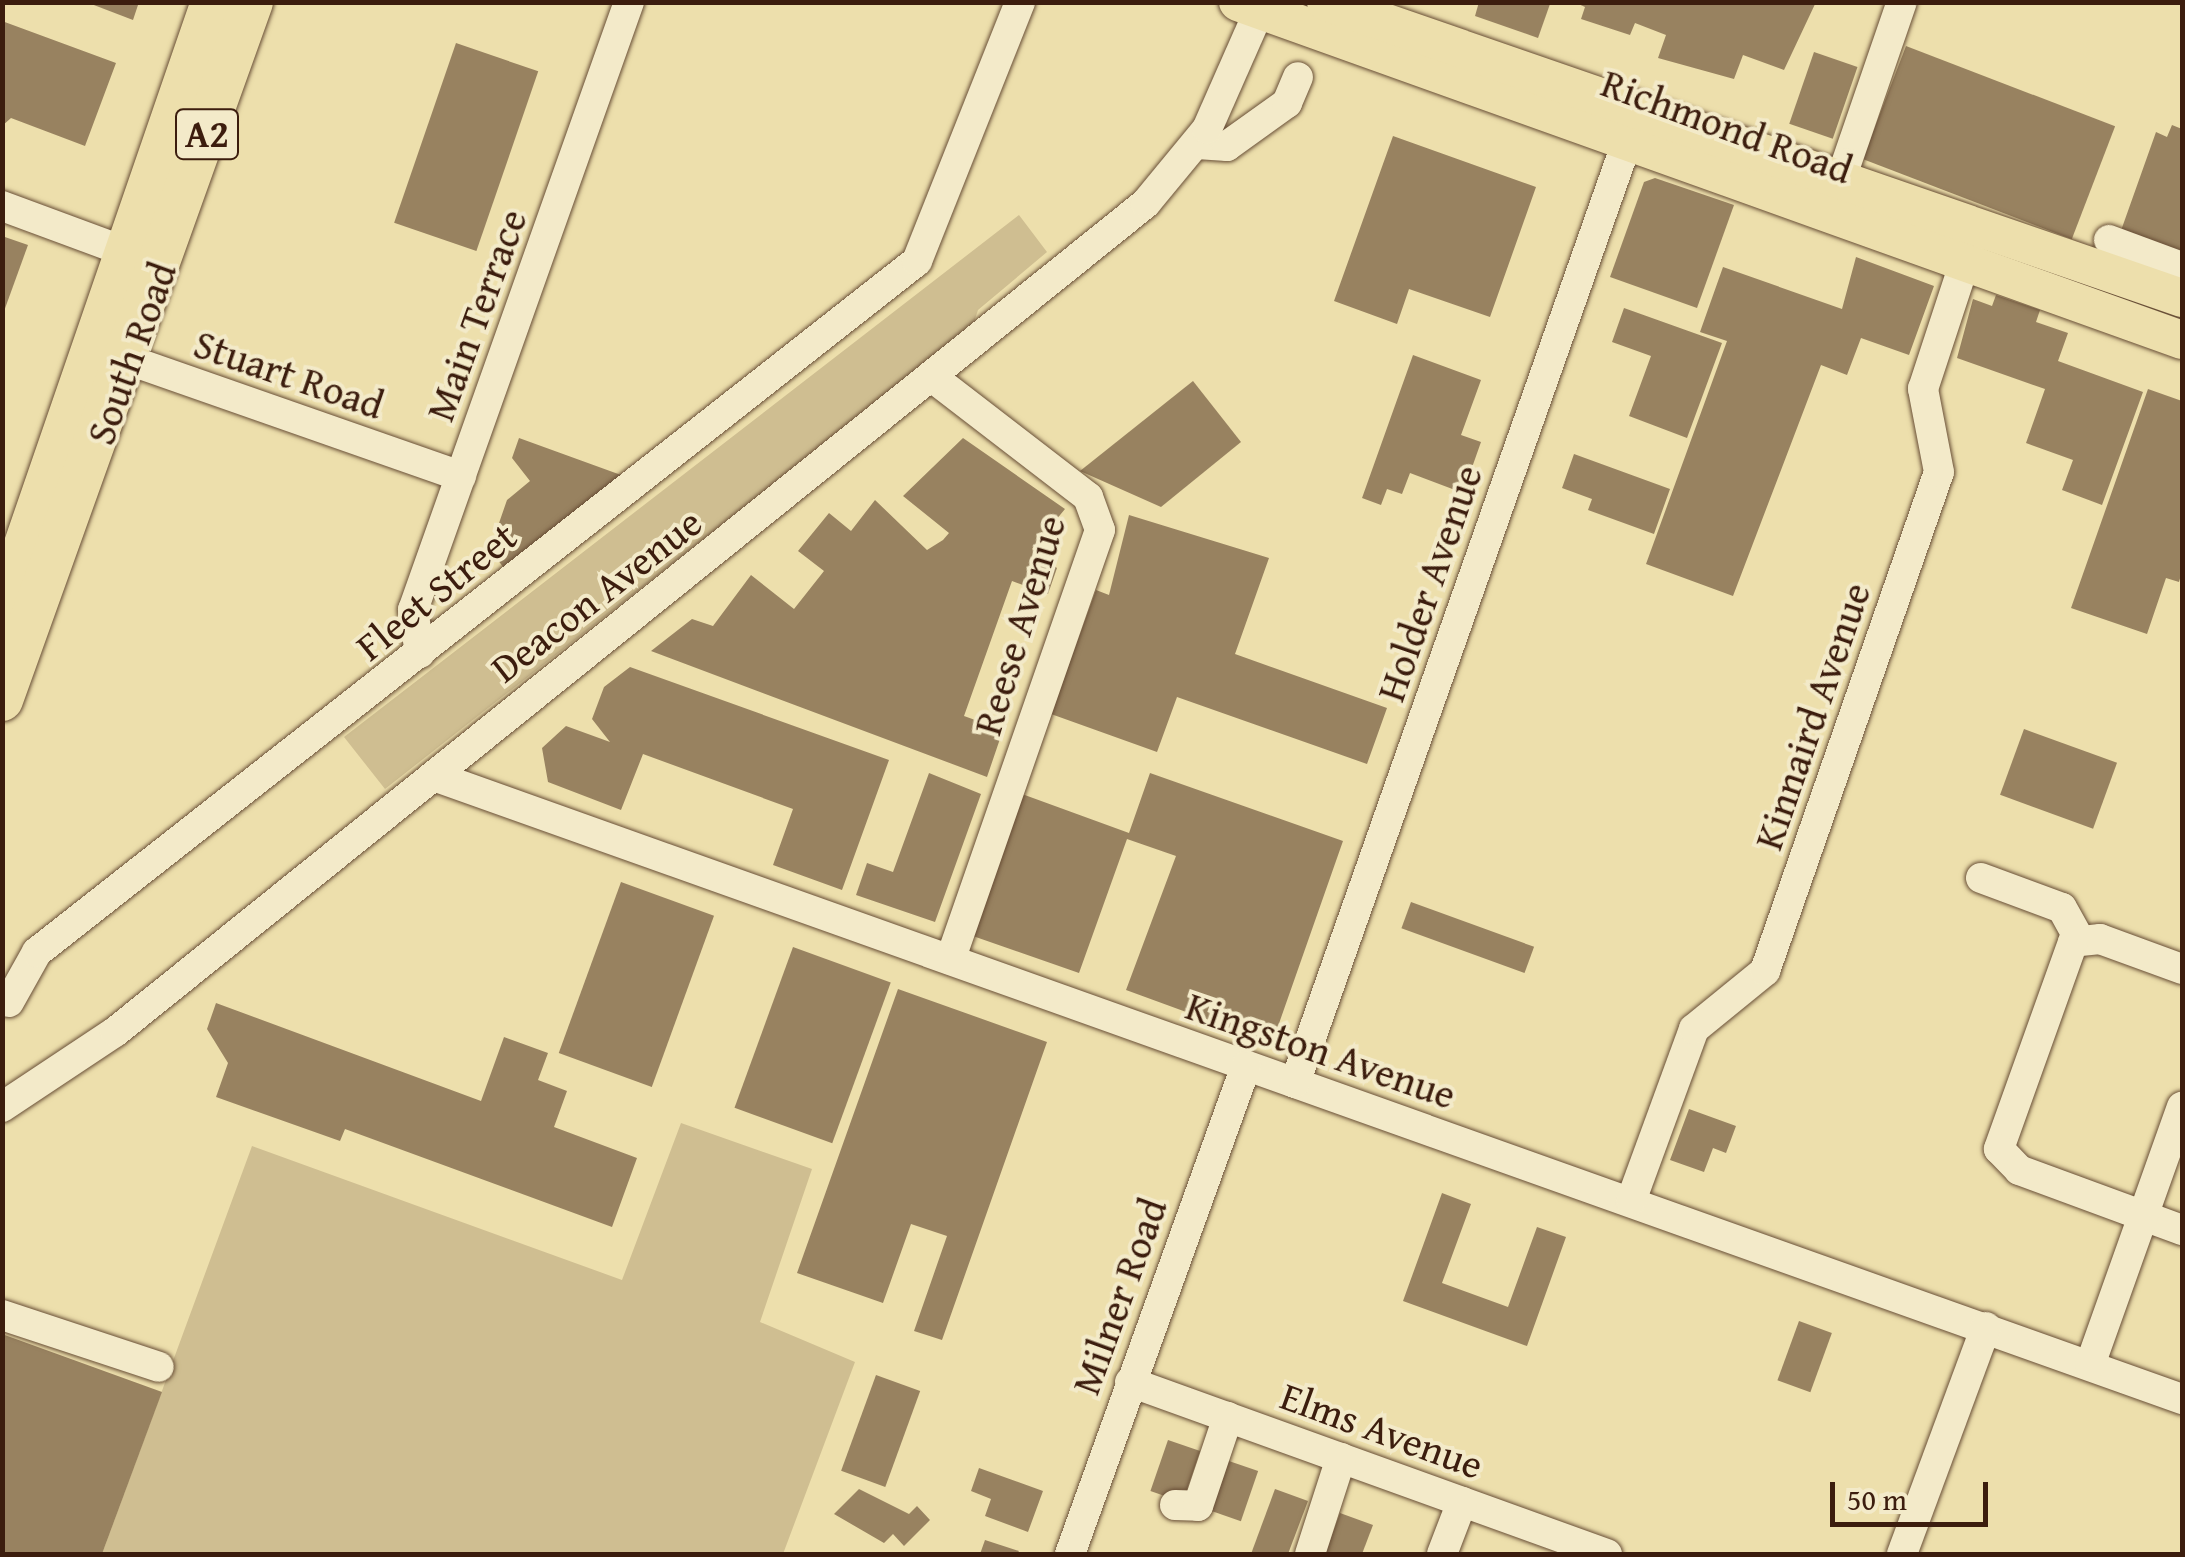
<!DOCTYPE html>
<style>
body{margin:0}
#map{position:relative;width:2185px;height:1557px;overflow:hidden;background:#eddfac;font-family:"Gentium Book Plus",serif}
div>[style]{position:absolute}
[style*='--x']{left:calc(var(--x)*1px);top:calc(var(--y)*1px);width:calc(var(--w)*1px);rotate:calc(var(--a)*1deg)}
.green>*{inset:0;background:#cfbe91}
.building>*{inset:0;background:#988260;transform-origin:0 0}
.roads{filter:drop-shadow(0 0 2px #684e36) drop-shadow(0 0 2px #684e36)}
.minor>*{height:30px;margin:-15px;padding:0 15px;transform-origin:15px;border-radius:15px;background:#f3eac9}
.major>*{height:38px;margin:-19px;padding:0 19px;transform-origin:19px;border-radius:19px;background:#eddfac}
.highway>*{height:42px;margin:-21px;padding:0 21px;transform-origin:21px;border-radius:21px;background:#eddfac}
span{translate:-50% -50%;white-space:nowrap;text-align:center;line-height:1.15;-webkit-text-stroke:8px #f3eac9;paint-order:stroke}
.shield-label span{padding:2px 8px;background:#f3eac9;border:2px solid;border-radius:8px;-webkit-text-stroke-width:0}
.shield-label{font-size:38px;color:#3c1d0e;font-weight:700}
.street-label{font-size:40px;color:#3c1d0e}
.frame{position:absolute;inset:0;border:5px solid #3c1d0e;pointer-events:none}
.scale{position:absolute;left:1830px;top:1482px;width:158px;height:45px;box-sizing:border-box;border:5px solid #3c1d0e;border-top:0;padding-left:12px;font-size:30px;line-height:35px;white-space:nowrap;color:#3c1d0e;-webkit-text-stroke:8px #f3eac9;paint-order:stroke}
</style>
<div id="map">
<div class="green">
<div style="clip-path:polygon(1019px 215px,1047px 252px,978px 310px,972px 328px,385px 789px,344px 737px)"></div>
<div style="clip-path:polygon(681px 1123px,812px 1169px,760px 1322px,855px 1362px,783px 1554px,102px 1554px,252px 1146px,622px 1280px)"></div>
</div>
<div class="building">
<div style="clip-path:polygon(86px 2px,139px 2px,133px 20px)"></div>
<div style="clip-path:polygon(1479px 2px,1545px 2px,1550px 4px,1538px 38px,1475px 16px)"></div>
<div style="clip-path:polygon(1574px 2px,1816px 2px,1784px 70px,1743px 55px,1734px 79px,1658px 58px,1666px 35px,1635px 23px,1630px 35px,1581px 19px,1585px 7px)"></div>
<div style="clip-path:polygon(2px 21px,116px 63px,85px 146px,11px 118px,2px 126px)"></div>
<div style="left:456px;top:43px;width:87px;height:190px;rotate:19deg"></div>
<div style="left:1906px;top:46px;width:224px;height:121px;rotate:21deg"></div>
<div style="left:1814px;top:52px;width:46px;height:76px;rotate:19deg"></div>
<div style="clip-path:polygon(2172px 125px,2182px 129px,2182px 275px,2118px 239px,2156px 132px,2167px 137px)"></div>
<div style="clip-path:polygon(1393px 136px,1536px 187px,1490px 317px,1409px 289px,1397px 324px,1334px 301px)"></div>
<div style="clip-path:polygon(1655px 178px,1734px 205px,1697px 308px,1610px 277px,1644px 182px)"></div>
<div style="clip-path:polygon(2px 236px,28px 245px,3px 314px,2px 314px)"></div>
<div style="clip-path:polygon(1856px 257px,1934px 286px,1909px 355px,1861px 338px,1847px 375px,1821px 365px,1733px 596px,1646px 564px,1727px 341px,1700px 332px,1723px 267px,1842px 309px)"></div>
<div style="clip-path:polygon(1996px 295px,2040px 310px,2036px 322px,2068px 333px,2058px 361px,2143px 392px,2102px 505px,2062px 490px,2073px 460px,2026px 443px,2045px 389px,1957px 358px,1973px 299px,1992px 306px)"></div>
<div style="clip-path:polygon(1624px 308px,1722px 343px,1687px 438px,1629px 416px,1651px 356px,1612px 342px)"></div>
<div style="clip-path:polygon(1413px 355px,1481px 380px,1461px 435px,1481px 442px,1463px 493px,1410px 473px,1402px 494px,1387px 489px,1381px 505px,1362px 498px)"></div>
<div style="clip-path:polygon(1193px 381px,1241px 442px,1161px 507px,1080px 471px)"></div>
<div style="clip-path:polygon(2148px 389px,2182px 401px,2182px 571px,2179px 582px,2166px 578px,2147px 634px,2071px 608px)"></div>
<div style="clip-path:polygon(519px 438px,621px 475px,503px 567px,490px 549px,507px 500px,530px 481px,512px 458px)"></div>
<div style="clip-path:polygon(963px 438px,1065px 509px,1032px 549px,1057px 568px,1048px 594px,1012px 581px,964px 716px,1003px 730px,987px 777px,651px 651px,692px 619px,713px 626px,751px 575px,794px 609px,824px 571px,798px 551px,829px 513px,851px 531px,875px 500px,927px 550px,943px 540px,949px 533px,903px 496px)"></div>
<div style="clip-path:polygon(1574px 454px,1670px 489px,1654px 534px,1588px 510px,1592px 499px,1562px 488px)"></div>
<div style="clip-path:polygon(1129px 515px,1269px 558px,1235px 654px,1387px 708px,1367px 764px,1177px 697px,1157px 752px,1051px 714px,1096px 590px,1109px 595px)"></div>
<div style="clip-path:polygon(630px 667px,889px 760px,842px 890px,773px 865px,793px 809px,643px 754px,621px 810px,548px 782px,542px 748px,566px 726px,610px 742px,592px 719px,604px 687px)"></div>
<div style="left:2024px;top:729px;width:99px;height:70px;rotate:20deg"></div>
<div style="clip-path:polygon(929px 773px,981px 794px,935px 922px,856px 895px,867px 863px,893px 872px)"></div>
<div style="clip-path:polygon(1150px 773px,1343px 841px,1276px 1032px,1260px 1039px,1126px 990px,1176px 856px,1127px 839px,1079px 973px,970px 935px,1022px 794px,1129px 833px)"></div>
<div style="left:621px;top:882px;width:99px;height:182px;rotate:20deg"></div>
<div style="left:1411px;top:902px;width:131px;height:28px;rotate:20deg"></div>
<div style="left:793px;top:947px;width:104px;height:171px;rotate:20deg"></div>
<div style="clip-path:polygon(898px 989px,1047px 1042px,942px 1340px,914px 1331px,947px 1236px,911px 1224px,883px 1303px,797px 1273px)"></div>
<div style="clip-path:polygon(216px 1003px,481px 1101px,504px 1037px,548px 1053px,538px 1080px,567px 1091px,554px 1127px,637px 1158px,612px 1227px,345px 1129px,340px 1141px,216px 1097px,228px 1063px,207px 1029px)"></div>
<div style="clip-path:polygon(1689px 1109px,1736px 1126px,1726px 1153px,1713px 1148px,1704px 1172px,1670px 1160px)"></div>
<div style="clip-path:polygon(1442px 1193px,1471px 1204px,1442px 1283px,1508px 1307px,1537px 1227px,1566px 1237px,1527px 1346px,1403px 1301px)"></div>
<div style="left:1799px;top:1321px;width:35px;height:63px;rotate:20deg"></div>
<div style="clip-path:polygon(2px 1334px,162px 1392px,102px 1554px,2px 1554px)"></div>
<div style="left:876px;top:1375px;width:47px;height:102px;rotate:20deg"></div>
<div style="left:1168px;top:1440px;width:34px;height:54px;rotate:19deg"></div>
<div style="left:1226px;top:1460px;width:34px;height:53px;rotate:19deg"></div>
<div style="clip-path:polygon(979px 1468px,1043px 1491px,1028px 1532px,985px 1516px,991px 1499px,971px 1491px)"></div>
<div style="clip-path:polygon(859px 1489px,909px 1514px,917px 1506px,930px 1520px,904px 1546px,893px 1534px,884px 1543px,834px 1514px)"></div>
<div style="clip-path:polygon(1275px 1489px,1308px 1501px,1288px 1554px,1251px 1554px)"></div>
<div style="clip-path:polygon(1340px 1513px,1373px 1525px,1362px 1554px,1325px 1554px)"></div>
<div style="clip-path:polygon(985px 1540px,1019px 1551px,1017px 1554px,980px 1554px)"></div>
</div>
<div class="roads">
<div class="minor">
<div style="--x:1197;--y:144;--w:30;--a:4"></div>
<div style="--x:1227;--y:146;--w:74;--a:-35.6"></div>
<div style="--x:1287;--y:103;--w:28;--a:-67"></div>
<div style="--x:1834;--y:199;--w:208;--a:-71"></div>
<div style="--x:2;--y:206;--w:153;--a:20.3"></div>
<div style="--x:2109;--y:240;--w:78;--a:20.3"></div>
<div style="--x:109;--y:353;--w:373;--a:19.3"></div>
<div style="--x:936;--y:380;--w:192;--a:37.6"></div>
<div style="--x:1088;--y:497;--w:35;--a:70"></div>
<div style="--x:1100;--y:530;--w:455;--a:109.2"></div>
<div style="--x:420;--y:653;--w:44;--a:-99.2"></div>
<div style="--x:413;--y:610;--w:645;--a:-70.44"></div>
<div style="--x:434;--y:776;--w:1856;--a:19.62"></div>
<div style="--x:1981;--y:878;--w:86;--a:20.3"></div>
<div style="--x:2062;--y:908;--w:35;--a:61"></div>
<div style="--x:2182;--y:969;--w:87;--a:-159.9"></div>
<div style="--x:2100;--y:939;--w:27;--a:174"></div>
<div style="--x:2073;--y:942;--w:220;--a:109.7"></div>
<div style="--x:1999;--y:1149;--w:29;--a:46"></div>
<div style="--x:2019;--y:1170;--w:174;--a:20.2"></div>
<div style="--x:9;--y:1002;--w:57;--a:-60.8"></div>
<div style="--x:37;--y:952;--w:1119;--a:-38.14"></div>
<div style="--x:917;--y:261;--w:279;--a:-68.3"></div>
<div style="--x:1295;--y:1083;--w:1019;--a:-70.57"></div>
<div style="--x:2;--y:1107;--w:136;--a:-33.6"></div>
<div style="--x:115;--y:1032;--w:1323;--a:-38.8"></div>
<div style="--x:1146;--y:203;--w:96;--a:-50.5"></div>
<div style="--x:1207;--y:129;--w:139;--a:-66.2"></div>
<div style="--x:1631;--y:1201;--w:183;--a:-69.9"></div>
<div style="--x:1694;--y:1029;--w:92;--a:-39.2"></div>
<div style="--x:1765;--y:971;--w:528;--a:-70.78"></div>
<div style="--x:1939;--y:472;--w:85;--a:-100.9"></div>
<div style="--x:1923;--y:389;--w:154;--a:-71.8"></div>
<div style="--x:2;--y:1315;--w:165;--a:18.3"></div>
<div style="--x:2090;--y:1365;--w:274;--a:-70.4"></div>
<div style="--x:1130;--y:1382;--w:507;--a:19.83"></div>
<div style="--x:1175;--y:1505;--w:23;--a:2"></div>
<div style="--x:1198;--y:1506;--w:94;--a:-71.4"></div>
<div style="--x:1070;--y:1554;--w:519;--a:-70.17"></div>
<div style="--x:1310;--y:1554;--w:101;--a:-72.1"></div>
<div style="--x:1442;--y:1554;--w:56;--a:-69"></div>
<div style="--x:1902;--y:1554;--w:242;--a:-69.7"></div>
</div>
<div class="major">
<div style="--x:1238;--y:2;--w:1003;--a:19.7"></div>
<div style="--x:1326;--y:2;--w:906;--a:19.08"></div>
</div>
<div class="highway">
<div style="--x:2;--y:611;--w:644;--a:-70.97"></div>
<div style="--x:2;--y:700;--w:741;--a:-70.29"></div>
</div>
</div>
<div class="shield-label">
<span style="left:207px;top:134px">A2</span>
</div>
<div class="street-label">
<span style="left:1727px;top:126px;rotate:20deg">Richmond Road</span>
<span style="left:476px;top:315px;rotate:-70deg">Main Terrace</span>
<span style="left:131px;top:353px;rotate:-70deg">South Road</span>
<span style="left:289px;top:374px;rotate:19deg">Stuart Road</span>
<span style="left:1429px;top:583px;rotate:-71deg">Holder Avenue</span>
<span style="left:436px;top:591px;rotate:-39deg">Fleet Street</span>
<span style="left:596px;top:595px;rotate:-38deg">Deacon Avenue</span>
<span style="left:1019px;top:625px;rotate:-73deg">Reese Avenue</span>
<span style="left:1812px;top:716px;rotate:-71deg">Kinnaird Avenue</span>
<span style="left:1321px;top:1050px;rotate:19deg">Kingston Avenue</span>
<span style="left:1119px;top:1296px;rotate:-70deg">Milner Road</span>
<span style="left:1382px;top:1430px;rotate:20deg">Elms Avenue</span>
</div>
<div class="frame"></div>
<div class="scale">50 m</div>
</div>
